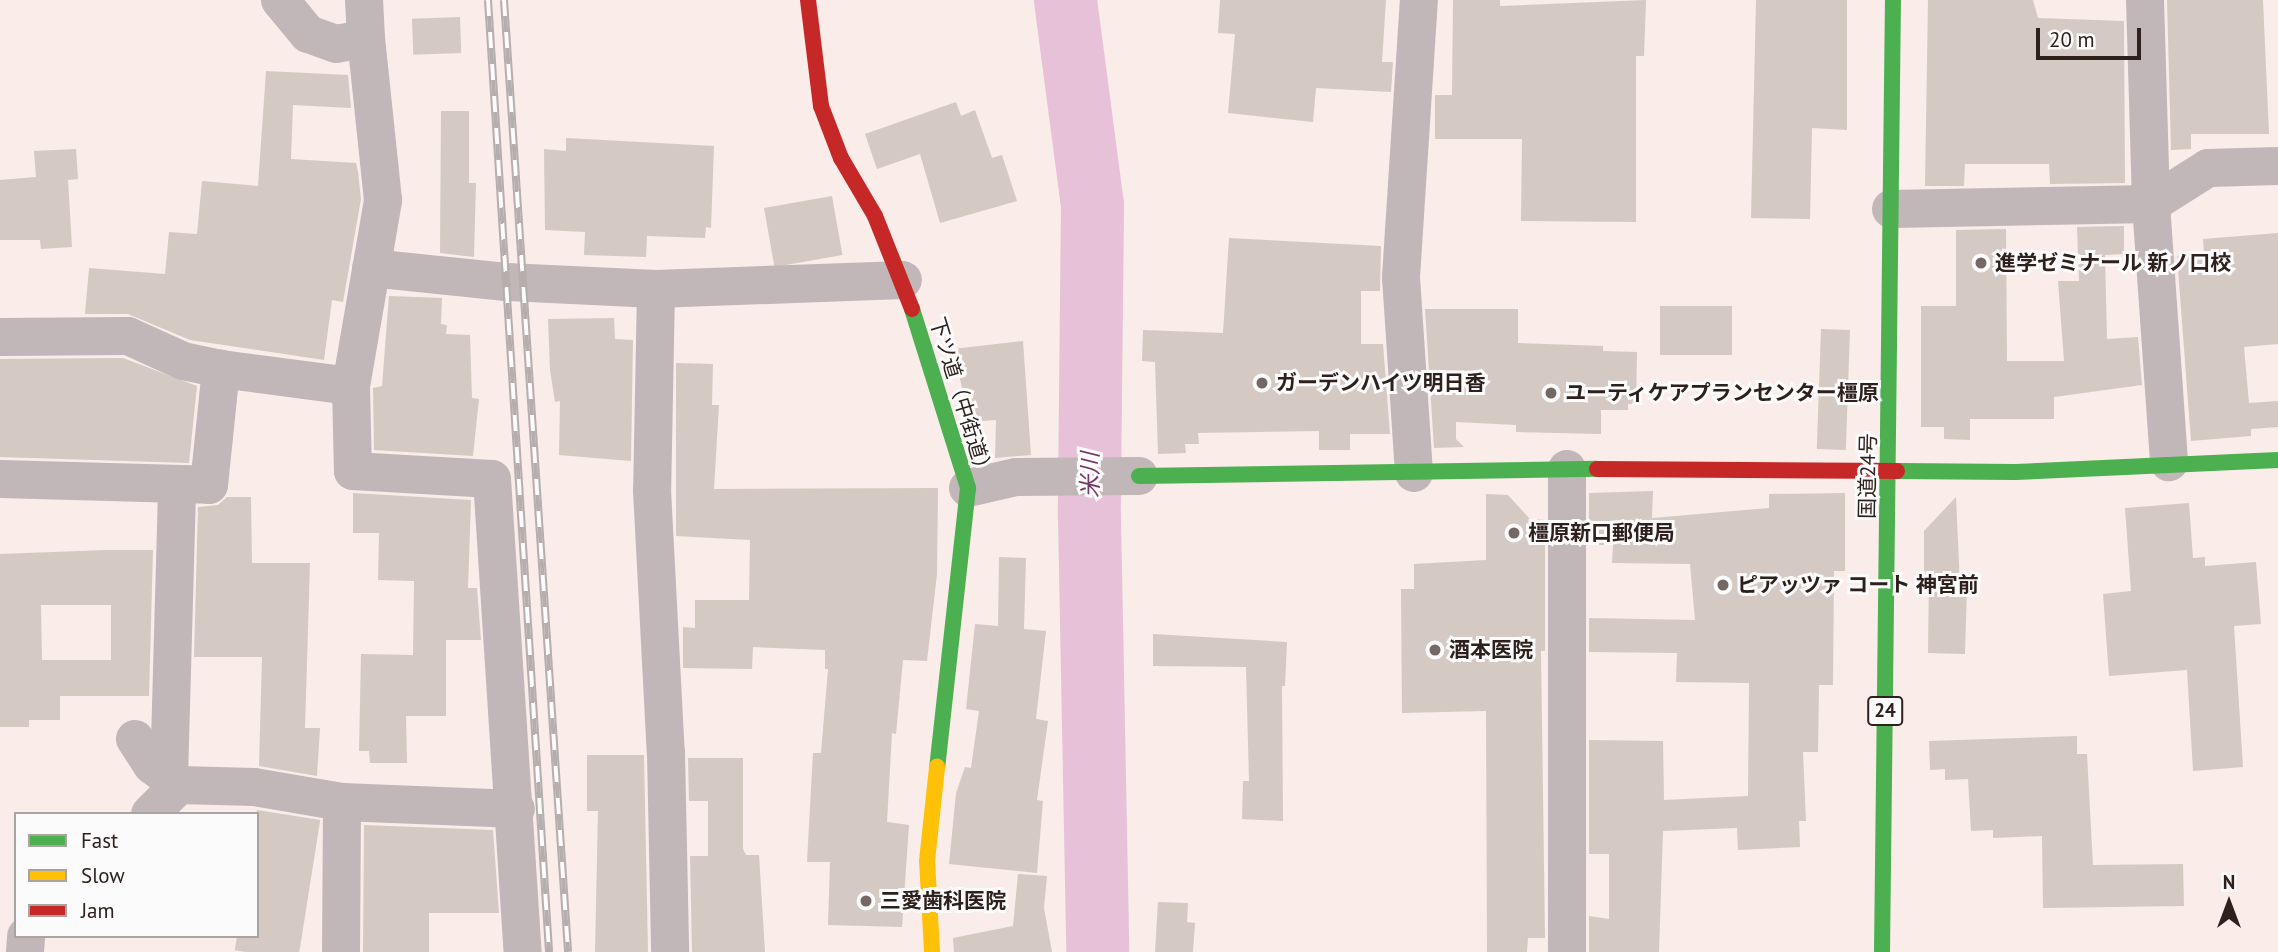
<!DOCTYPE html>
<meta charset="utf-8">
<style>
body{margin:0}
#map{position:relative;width:2278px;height:952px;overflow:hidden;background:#f9ece9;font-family:"PT Sans","Noto Sans JP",sans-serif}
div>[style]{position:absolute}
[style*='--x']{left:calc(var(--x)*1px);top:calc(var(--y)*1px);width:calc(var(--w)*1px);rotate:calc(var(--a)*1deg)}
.river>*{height:63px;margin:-31.5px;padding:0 31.5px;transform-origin:31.5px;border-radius:31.5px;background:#e6c1d8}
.building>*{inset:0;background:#d4c9c3;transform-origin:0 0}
.street>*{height:38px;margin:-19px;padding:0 19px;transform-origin:19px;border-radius:19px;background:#c1b6b8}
.fast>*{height:16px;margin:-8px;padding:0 8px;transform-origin:8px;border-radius:8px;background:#4caf50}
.slow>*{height:16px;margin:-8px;padding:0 8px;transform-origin:8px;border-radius:8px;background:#ffc107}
.jam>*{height:16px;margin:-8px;padding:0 8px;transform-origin:8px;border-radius:8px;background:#c62828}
.rail>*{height:8px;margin-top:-4px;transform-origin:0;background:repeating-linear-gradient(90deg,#fbfbfb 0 16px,#b6adad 0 32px);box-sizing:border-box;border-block:2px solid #b6adad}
.dots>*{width:19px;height:19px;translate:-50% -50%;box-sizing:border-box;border:4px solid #fbfbfb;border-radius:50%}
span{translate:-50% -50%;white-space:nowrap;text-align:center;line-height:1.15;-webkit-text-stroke:6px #fbfbfb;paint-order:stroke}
.shield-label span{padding:2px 5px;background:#fbfbfb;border:2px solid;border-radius:5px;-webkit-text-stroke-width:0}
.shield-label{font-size:19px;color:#2d201d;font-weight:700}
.poi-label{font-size:21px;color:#2d201d;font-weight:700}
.left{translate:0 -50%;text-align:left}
.street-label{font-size:21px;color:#2d201d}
.water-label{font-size:23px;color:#733965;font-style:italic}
.legend{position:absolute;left:14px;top:812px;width:245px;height:126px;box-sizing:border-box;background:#fbfbfb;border:2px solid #a9a3a2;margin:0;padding:9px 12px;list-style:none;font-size:21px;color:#2d201d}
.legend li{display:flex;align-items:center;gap:14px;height:35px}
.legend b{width:35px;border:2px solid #a9a3a2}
.north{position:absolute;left:2194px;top:868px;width:70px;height:70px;-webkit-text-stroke:5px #fbfbfb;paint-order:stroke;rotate:0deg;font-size:19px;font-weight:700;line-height:28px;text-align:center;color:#2d201d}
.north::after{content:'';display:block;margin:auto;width:24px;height:32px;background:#2d201d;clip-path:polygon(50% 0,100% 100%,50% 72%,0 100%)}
.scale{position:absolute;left:2036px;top:28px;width:105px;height:32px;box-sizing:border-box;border:4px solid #2d201d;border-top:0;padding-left:9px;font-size:21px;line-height:24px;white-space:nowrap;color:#2d201d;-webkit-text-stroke:5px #fbfbfb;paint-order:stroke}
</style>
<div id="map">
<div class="river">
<div style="--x:1065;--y:0;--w:207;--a:82.5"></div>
<div style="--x:1092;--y:205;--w:312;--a:90.6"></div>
<div style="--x:1089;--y:517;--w:435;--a:88.9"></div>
</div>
<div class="building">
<div style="clip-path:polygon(1220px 0,1386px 0,1382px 62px,1393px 62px,1391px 92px,1316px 88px,1313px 122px,1228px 113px,1235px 34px,1218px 33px)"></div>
<div style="clip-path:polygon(1453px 0,1500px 0,1500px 6px,1646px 0,1644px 56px,1636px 56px,1636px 222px,1521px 221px,1522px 139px,1435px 139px,1435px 95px,1452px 95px)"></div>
<div style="clip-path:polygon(1756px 0,1847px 0,1847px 130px,1812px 128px,1810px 219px,1751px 218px)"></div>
<div style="clip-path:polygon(1928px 0,2033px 0,2038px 18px,2124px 21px,2125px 183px,2050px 184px,2049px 164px,1965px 164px,1964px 186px,1925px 186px)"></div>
<div style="clip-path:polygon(2167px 0,2263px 0,2269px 134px,2191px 134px,2191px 149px,2171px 150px)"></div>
<div style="left:460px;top:17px;width:36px;height:48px;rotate:88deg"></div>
<div style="clip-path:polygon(266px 71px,348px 75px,351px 108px,293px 105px,291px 159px,356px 163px,358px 172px,361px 199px,343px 302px,332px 300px,324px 360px,190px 340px,128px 314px,85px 314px,89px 268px,165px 274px,169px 232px,197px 234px,202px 181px,258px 186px)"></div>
<div style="clip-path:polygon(956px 102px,961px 116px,975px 110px,992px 158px,1002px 155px,1017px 201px,940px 223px,920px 154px,877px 169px,865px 134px)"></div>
<div style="clip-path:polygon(441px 111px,469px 111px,469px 183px,476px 183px,474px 257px,440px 253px)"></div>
<div style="clip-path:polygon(566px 138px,714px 146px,711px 228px,706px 227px,705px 238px,647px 236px,646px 257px,584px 255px,585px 232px,545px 230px,544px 149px,566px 151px)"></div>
<div style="clip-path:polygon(76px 149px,78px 179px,68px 180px,72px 247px,41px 249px,40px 240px,0 240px,0 180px,36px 177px,34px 151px)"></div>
<div style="left:832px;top:196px;width:60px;height:69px;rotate:80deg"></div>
<div style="clip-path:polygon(2124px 226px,2124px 254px,2105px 255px,2107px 339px,2138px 337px,2142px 385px,2054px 397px,2054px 419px,1970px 419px,1970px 440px,1944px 439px,1944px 427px,1921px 427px,1921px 306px,1956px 306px,1956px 230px,2006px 229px,2007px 361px,2064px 361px,2058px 281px,2079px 281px,2077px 227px)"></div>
<div style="clip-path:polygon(2278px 233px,2278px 344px,2244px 347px,2249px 403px,2278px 401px,2278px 427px,2251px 429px,2251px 436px,2191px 441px,2177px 256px,2204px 254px,2203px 239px)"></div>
<div style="clip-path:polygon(1229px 238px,1381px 246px,1380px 291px,1361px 291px,1361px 344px,1383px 344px,1390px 434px,1350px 434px,1350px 450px,1319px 450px,1319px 431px,1198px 433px,1199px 444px,1185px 444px,1186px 453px,1158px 454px,1155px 362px,1142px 361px,1143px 330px,1223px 333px)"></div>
<div style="clip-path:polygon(389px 296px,442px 298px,441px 324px,447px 325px,446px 334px,470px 335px,472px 398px,479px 399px,473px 456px,374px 450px,373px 388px,382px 386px)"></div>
<div style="left:1660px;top:306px;width:72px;height:49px"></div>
<div style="clip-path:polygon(1425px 309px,1518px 309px,1518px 343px,1603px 346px,1603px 351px,1637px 352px,1636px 404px,1628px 404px,1628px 410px,1601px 410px,1601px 434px,1516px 432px,1516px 425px,1456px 422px,1456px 439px,1464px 447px,1434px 448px)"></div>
<div style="clip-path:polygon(614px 318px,615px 339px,633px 340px,631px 461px,559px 455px,560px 401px,555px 402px,550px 370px,548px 319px)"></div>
<div style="left:1821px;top:329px;width:29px;height:120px;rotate:2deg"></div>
<div style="clip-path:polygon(1023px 341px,1031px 455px,995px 458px,996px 420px,970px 422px,953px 349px)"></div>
<div style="clip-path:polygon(123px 358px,197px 386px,189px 463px,0 457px,0 359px)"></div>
<div style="clip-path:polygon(676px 363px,713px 364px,712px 405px,719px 405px,714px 489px,938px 488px,937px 574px,927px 661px,903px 660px,896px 734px,892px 733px,887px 822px,909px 825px,902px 927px,828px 925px,830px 862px,807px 862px,813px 753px,821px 753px,828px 669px,825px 669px,825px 650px,753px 647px,752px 669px,683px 668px,683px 627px,695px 628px,695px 600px,749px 600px,750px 540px,676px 536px)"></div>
<div style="clip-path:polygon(1653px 491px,1652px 518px,1769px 508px,1769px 494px,1845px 493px,1845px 571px,1834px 571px,1833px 685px,1819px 685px,1818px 752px,1803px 752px,1806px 821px,1799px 821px,1800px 847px,1738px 850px,1737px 828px,1663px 831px,1659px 952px,1589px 952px,1589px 916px,1609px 919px,1609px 854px,1589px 854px,1589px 740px,1663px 741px,1664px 800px,1748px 796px,1749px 683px,1676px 682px,1677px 653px,1589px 652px,1589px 618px,1695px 620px,1690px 564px,1612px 563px,1613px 545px,1589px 545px,1589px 493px)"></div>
<div style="clip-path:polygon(353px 493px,471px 500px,468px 588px,477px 588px,481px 640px,446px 640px,446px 716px,406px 716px,407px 763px,370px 763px,369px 751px,359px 751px,361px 654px,413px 655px,414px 581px,378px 580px,379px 533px,353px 533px)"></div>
<div style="clip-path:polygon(1486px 494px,1508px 495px,1530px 519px,1545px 520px,1545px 651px,1541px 651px,1545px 938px,1528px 938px,1527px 952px,1487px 952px,1486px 711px,1402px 713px,1401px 589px,1414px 589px,1414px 564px,1486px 560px)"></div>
<div style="clip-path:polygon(227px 497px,251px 497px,252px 563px,310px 563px,305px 728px,320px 728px,317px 776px,259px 766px,262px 657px,194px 657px,198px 507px,218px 505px)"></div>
<div style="clip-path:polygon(1956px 497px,1960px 586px,1967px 587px,1965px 654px,1928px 653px,1929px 573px,1924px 574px,1924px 531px)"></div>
<div style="clip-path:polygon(2189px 503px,2193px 558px,2205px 557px,2205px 566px,2256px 562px,2261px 624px,2234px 626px,2243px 767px,2193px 771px,2187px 670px,2109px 676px,2103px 594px,2131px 591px,2125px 508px)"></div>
<div style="clip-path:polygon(evenodd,106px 550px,153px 550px,149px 696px,60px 696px,60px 720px,29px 720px,29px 727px,0 727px,0 554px,106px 550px,41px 605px,111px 605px,111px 660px,42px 660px,41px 605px)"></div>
<div style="clip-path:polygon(999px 557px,1026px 558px,1024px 629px,1046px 631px,1036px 719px,1048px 721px,1037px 800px,1043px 801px,1037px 873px,949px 864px,956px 793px,965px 767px,971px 768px,979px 711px,966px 709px,975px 624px,998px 626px)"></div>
<div style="clip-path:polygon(1153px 634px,1287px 642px,1285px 686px,1282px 686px,1283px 821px,1242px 819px,1243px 781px,1249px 781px,1246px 667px,1153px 666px)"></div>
<div style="clip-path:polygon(2077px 736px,2077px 754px,2087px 754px,2093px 865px,2183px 864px,2184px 906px,2043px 908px,2042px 836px,1993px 838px,1993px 830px,1971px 831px,1968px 779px,1945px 780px,1945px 769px,1930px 770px,1929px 741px)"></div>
<div style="clip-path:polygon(587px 755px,644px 755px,648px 952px,595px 952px,598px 811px,587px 811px)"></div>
<div style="clip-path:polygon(688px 758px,743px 758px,743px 849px,746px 855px,759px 855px,765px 952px,692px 952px,690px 856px,708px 856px,708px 801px,689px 801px)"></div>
<div style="left:257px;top:810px;width:64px;height:142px;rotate:9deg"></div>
<div style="clip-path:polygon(364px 825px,493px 830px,499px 913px,429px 913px,429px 952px,363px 952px)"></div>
<div style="clip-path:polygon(1018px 874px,1047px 876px,1044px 908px,1052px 952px,954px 952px,953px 938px,1013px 926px)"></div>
<div style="clip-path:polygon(1158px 902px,1188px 903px,1187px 922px,1195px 923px,1193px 952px,1155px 952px)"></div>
</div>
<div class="street">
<div style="--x:364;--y:0;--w:39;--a:87"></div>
<div style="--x:2145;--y:0;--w:204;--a:88.3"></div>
<div style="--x:2151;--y:204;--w:259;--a:86"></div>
<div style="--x:1891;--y:209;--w:260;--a:-1.1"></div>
<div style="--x:2151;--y:204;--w:67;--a:-32.3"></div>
<div style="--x:2208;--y:168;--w:70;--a:-1.6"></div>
<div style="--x:371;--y:268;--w:136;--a:5.9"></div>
<div style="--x:506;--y:282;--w:150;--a:2.7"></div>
<div style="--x:656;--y:289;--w:247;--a:-2.1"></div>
<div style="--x:656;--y:289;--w:201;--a:91.1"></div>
<div style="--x:652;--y:490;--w:263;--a:87"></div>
<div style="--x:666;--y:753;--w:199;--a:88.8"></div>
<div style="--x:0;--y:337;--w:128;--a:-0.4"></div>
<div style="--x:128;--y:336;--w:60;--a:24.4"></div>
<div style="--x:183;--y:361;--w:39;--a:12"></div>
<div style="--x:221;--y:369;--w:131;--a:7.5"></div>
<div style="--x:351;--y:386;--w:189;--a:-80.2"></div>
<div style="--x:383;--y:200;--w:162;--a:-96"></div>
<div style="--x:366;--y:39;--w:30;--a:171"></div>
<div style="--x:336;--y:44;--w:30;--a:-160"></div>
<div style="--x:308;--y:34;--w:44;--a:-129.5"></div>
<div style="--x:351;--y:386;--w:85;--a:88.7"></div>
<div style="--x:353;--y:471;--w:139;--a:3.3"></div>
<div style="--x:492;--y:479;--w:474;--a:86.3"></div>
<div style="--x:1567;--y:469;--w:483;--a:90"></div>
<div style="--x:1414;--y:473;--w:196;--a:-93.8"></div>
<div style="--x:1401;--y:277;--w:278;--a:-86.3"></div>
<div style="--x:0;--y:479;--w:209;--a:1.6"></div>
<div style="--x:209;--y:485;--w:117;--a:-84.1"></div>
<div style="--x:968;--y:488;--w:49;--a:-12.9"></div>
<div style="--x:1016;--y:477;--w:123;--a:-0.5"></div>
<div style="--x:135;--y:739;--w:31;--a:57"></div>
<div style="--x:152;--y:765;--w:34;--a:37"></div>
<div style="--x:179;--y:785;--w:75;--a:1.5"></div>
<div style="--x:254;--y:787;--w:89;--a:9.7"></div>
<div style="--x:342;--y:802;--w:174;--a:2.3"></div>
<div style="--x:169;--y:778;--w:294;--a:-88.4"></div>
<div style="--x:150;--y:814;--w:41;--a:-45"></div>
<div style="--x:25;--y:952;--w:16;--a:-86"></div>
<div style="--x:341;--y:952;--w:150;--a:-89.6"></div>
</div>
<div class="fast">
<div style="--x:912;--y:309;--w:188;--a:72.6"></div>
<div style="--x:968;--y:488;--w:281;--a:96.3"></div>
<div style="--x:1897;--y:471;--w:118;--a:0.5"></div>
<div style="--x:2015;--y:472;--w:263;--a:-2.6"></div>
<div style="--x:1139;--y:476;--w:458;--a:-0.9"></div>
<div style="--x:1882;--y:952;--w:952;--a:-89.34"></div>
</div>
<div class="slow">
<div style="--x:932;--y:952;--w:91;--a:-93.1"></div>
<div style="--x:927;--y:861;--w:95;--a:-83.9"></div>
</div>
<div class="jam">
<div style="--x:808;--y:0;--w:107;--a:83"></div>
<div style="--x:821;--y:106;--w:56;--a:69"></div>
<div style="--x:841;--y:158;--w:67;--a:59.6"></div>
<div style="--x:875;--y:216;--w:100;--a:68.3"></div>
<div style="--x:1597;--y:469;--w:300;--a:0.4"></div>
</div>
<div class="rail">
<div style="--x:488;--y:0;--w:954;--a:86.33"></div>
<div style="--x:504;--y:0;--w:954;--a:86.15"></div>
</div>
<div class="dots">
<div style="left:1981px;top:263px;background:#746764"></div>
<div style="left:1262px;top:383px;background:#746764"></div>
<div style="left:1551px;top:393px;background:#746764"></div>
<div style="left:1514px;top:533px;background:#746764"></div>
<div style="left:1723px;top:585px;background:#746764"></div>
<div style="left:1435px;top:650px;background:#746764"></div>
<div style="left:866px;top:901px;background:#746764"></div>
</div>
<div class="shield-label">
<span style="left:1885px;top:711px">24</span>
</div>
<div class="poi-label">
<span class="left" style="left:1995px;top:263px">進学ゼミナール 新ノ口校</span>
<span class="left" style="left:1276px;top:383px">ガーデンハイツ明日香</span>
<span class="left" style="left:1565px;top:393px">ユーティケアプランセンター橿原</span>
<span class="left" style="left:1528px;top:533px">橿原新口郵便局</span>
<span class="left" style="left:1737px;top:585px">ピアッツァ コート 神宮前</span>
<span class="left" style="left:1449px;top:650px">酒本医院</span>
<span class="left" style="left:880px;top:901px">三愛歯科医院</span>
</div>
<div class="street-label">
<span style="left:961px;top:398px;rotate:73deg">下ツ道（中街道）</span>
<span style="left:1868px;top:476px;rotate:-89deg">国道24号</span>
</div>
<div class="water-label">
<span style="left:1090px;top:475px;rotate:-90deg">米川</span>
</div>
<ul class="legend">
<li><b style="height:9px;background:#4caf50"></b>Fast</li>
<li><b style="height:9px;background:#ffc107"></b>Slow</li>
<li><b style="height:9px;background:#c62828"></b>Jam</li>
</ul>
<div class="north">N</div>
<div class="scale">20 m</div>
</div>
